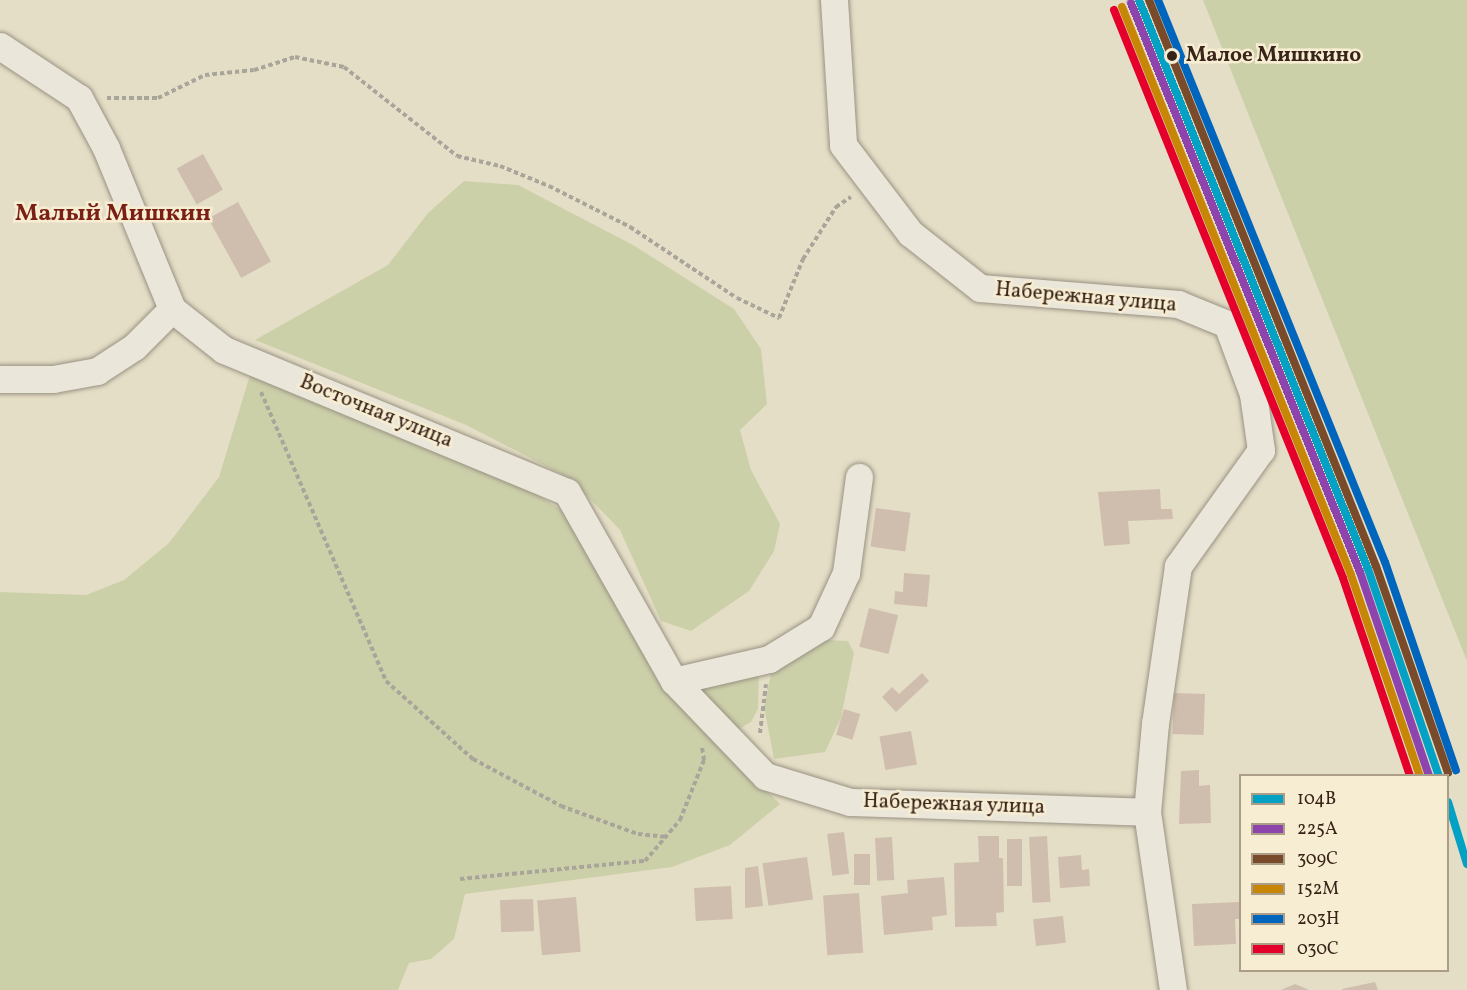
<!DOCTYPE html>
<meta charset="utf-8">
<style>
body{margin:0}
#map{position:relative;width:1467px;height:990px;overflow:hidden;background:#e5dec6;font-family:Vollkorn,serif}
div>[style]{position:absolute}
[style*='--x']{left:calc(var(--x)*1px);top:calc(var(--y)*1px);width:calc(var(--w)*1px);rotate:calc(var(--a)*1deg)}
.green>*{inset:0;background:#ccd0a9}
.building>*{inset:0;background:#cfbead;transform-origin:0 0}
.path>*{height:4px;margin-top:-2px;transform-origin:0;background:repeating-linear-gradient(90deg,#aaa59b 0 4.5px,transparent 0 7.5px)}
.roads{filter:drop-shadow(0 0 2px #999283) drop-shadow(0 0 2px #999283)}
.street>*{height:27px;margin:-13.5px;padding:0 13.5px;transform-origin:13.5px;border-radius:13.5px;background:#eae6da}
.rail-1>*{height:8px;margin:-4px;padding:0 4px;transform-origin:4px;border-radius:4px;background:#03a2c5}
.rail-2>*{height:8px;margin:-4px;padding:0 4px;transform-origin:4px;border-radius:4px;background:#8e44ad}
.rail-3>*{height:8px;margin:-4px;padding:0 4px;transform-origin:4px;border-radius:4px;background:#7a4b2a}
.rail-4>*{height:8px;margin:-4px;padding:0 4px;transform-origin:4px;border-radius:4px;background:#c78606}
.rail-5>*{height:8px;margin:-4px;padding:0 4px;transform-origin:4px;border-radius:4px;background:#0065bd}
.rail-6>*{height:8px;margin:-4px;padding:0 4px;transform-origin:4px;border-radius:4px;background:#e4002b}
.dots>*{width:16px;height:16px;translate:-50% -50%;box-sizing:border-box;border:3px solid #f7edd2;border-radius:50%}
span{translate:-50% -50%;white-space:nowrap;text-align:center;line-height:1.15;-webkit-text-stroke:5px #f7edd2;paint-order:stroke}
.stop-label{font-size:21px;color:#382418;font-weight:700}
.left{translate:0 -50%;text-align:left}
.street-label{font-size:21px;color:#382418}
.quarter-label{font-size:24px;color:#7a1f14;font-weight:700}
.legend{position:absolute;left:1239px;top:774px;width:210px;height:198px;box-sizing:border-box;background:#f7edd2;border:2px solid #ab9d88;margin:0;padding:8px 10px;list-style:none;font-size:18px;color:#382418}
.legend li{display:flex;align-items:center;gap:12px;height:30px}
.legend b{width:30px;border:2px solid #ab9d88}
</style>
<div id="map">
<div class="green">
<div style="clip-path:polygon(1203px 0,1467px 0,1467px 661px,1251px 121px)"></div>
<div style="clip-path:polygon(464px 181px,518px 185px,633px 245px,734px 309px,761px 349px,767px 404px,740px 430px,751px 470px,780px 524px,774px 551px,749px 591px,691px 631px,661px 621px,620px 530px,571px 479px,466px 425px,255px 340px,388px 265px,428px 213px)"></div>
<div style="clip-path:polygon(250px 375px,516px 482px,576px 519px,712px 737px,780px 804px,730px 845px,672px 867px,465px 894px,454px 939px,431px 959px,409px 963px,398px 990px,0 990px,0 592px,86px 595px,124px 580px,169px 543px,219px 477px)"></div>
<div style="clip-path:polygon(826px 640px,848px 641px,854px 653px,841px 718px,825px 752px,774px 759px,764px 707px,771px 674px,791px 656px)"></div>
<div style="clip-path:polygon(759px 671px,758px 709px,751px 722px,739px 729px,723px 722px,692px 686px)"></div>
</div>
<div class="building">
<div style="left:203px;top:154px;width:41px;height:30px;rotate:61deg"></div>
<div style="left:238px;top:202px;width:68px;height:34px;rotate:61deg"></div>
<div style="clip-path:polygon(1160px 489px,1161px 509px,1172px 509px,1173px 519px,1128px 521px,1130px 544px,1104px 546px,1098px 492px)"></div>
<div style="left:876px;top:508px;width:35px;height:39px;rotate:8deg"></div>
<div style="clip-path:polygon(904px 573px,930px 575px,927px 607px,894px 604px,895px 591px,903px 592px)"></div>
<div style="left:869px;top:608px;width:30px;height:40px;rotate:14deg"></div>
<div style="clip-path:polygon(922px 673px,929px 681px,896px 712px,882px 697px,892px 687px,899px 694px)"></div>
<div style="left:1174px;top:693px;width:31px;height:41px;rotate:2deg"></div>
<div style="left:844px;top:709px;width:17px;height:27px;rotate:17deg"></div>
<div style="left:911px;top:731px;width:34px;height:32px;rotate:80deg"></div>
<div style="clip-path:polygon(1199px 770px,1199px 786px,1210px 785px,1211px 823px,1179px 824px,1181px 771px)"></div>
<div style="left:844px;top:832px;width:42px;height:17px;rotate:83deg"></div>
<div style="clip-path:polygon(978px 836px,999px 836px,999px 858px,1003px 858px,1004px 912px,996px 913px,997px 926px,955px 927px,954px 863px,979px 862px)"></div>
<div style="left:1047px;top:836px;width:66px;height:18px;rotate:87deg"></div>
<div style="left:892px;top:837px;width:43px;height:17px;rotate:87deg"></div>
<div style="left:1007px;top:839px;width:15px;height:47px"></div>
<div style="left:854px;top:854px;width:16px;height:31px"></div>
<div style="clip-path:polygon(1081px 855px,1082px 870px,1089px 869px,1090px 886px,1060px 888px,1058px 857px)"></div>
<div style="left:807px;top:857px;width:43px;height:45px;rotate:82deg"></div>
<div style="clip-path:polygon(758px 866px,763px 906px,745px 908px,745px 868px)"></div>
<div style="clip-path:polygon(944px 877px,947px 915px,932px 917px,933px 930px,884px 935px,881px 896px,908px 893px,907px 880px)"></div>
<div style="left:731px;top:886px;width:33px;height:37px;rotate:87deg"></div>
<div style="left:859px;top:893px;width:60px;height:36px;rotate:86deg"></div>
<div style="left:576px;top:897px;width:55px;height:39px;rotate:85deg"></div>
<div style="left:533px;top:899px;width:32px;height:33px;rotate:88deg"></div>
<div style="clip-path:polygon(1240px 902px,1240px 919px,1235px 919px,1236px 944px,1194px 946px,1192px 904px)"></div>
<div style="left:1063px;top:916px;width:27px;height:30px;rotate:84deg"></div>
<div style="clip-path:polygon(1375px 982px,1378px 990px,1342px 990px,1342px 989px)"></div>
<div style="clip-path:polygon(1295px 984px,1309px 990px,1281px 990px)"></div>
</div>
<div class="path">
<div style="--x:107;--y:98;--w:51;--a:0"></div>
<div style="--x:158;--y:98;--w:52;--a:-26.1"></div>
<div style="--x:205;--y:75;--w:49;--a:-5.8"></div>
<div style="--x:254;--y:70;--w:43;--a:-17.6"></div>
<div style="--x:295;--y:57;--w:50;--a:11.5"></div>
<div style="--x:344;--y:67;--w:144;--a:38.2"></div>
<div style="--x:457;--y:156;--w:44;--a:13.1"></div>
<div style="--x:500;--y:166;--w:53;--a:22.2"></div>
<div style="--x:549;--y:186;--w:91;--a:26.8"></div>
<div style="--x:630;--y:227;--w:128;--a:33.6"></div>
<div style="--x:737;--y:298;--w:47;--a:25.5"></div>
<div style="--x:779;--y:318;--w:64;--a:-67.9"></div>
<div style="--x:803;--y:259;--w:62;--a:-57.6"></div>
<div style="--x:836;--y:207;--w:18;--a:-34"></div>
<div style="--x:261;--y:392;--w:315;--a:66.6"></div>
<div style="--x:386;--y:681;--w:117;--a:41.9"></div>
<div style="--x:473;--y:759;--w:100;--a:28.1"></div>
<div style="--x:561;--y:806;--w:82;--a:20"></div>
<div style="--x:638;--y:834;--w:27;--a:6"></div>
<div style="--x:760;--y:733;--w:49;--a:-83"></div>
<div style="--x:460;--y:879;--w:186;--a:-5.6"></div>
<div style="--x:645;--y:861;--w:54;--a:-49.5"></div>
<div style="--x:680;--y:820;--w:65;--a:-68.2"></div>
<div style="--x:704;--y:760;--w:13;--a:-99"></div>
</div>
<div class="roads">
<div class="street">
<div style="--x:834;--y:0;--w:145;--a:86.4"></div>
<div style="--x:843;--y:145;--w:111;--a:52.7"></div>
<div style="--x:910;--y:233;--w:89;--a:38.2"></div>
<div style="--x:980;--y:288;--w:199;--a:4.6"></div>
<div style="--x:1178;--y:304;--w:53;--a:22.2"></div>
<div style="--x:1227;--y:324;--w:75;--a:69.6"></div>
<div style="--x:1253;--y:394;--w:57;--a:81.9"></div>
<div style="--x:1261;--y:450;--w:143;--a:125.6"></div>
<div style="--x:1178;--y:566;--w:159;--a:98.3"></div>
<div style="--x:1155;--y:723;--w:89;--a:95.1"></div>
<div style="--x:1147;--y:812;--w:180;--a:81.7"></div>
<div style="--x:0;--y:46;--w:95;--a:33.4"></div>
<div style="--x:79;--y:98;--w:57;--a:61.6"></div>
<div style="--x:106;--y:148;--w:174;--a:67.7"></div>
<div style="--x:172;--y:309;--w:66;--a:38.3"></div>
<div style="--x:224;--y:350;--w:371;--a:22.5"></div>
<div style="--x:567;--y:492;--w:217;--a:60.5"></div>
<div style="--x:674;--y:681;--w:132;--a:46.2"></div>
<div style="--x:765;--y:776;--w:89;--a:17"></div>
<div style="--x:850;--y:802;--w:297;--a:1.9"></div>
<div style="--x:0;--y:379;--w:53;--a:0"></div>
<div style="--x:53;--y:379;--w:45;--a:-10.3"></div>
<div style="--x:97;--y:371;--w:44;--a:-33"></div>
<div style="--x:134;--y:347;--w:54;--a:-45"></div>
<div style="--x:674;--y:681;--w:98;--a:-13"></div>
<div style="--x:769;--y:659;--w:61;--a:-31.6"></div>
<div style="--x:821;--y:627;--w:60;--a:-65.2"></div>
<div style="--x:846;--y:573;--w:97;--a:-82.3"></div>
</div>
</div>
<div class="rail-1">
<div style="--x:1139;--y:0;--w:613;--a:68.08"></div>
<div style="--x:1368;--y:569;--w:219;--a:71.1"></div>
<div style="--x:1448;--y:802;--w:65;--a:73"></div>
</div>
<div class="rail-2">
<div style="--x:1131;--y:3;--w:613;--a:68.08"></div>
<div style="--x:1360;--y:572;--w:215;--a:71.3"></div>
</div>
<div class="rail-3">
<div style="--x:1149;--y:0;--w:610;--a:68.15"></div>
<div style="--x:1376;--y:566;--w:219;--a:70.8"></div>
</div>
<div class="rail-4">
<div style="--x:1122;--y:7;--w:612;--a:68.04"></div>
<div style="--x:1351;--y:575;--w:213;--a:71.1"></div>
</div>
<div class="rail-5">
<div style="--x:1158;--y:0;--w:606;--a:68.01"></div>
<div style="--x:1385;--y:562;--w:220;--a:71.2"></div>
</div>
<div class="rail-6">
<div style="--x:1114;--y:10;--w:612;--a:68.04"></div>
<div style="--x:1343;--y:578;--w:209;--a:71.3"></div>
</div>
<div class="dots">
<div style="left:1172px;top:56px;background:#382418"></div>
</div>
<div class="stop-label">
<span class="left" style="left:1186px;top:56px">Малое Мишкино</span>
</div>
<div class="street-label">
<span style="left:1086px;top:298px;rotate:5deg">Набережная улица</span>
<span style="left:376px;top:412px;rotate:22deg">Восточная улица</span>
<span style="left:954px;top:805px;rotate:2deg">Набережная улица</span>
</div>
<div class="quarter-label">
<span style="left:113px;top:215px">Малый Мишкин</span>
</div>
<ul class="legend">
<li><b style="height:8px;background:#03a2c5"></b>104В</li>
<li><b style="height:8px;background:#8e44ad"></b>225А</li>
<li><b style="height:8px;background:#7a4b2a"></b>309С</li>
<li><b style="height:8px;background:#c78606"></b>152М</li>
<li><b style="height:8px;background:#0065bd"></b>203Н</li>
<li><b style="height:8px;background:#e4002b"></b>030C</li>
</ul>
</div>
